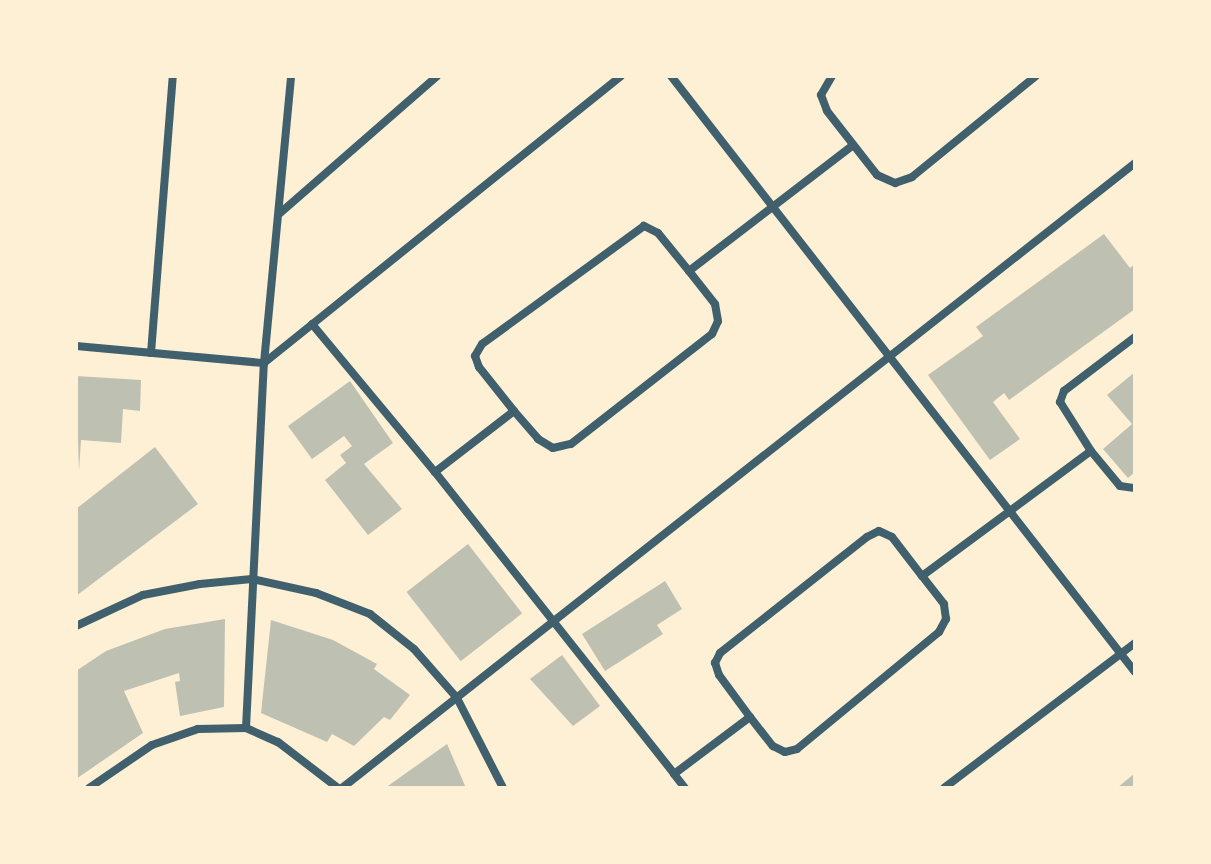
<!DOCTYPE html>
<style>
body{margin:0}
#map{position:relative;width:1211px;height:864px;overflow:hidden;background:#fdf0d5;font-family:Raleway,sans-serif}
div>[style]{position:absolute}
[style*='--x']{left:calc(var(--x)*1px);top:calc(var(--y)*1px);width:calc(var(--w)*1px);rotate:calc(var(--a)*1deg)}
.building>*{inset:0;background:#bec0b2;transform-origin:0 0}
.minor>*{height:8px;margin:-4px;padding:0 4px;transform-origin:4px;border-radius:4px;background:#3f606c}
span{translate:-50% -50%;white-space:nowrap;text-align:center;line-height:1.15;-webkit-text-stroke:7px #fdf0d5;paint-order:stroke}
.frame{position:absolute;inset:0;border:78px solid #fdf0d5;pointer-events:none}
</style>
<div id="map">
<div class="building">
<div style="clip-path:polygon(1104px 234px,1130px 268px,1135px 264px,1135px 309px,1009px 400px,1004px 393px,993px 402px,1020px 439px,990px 460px,928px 375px,983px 336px,976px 327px)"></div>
<div style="clip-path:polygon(1135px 372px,1135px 472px,1128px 478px,1103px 449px,1132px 424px,1107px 395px)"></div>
<div style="clip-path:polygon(76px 376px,141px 380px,140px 411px,123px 409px,121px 443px,81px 440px,79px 471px)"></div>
<div style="clip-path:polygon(350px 381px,393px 443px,364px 464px,402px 509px,368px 535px,325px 480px,346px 463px,340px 455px,352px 446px,344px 436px,312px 459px,288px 426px)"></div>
<div style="clip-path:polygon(155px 447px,198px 504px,76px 596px,76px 509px)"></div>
<div style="left:468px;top:544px;width:88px;height:78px;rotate:52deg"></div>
<div style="clip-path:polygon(665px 581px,682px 609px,657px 625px,663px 634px,605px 671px,582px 634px)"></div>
<div style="clip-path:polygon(225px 619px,224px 707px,180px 716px,175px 682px,180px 681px,179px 673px,124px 691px,143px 733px,76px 779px,76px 671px,106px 651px,165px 629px)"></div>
<div style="clip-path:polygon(271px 620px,333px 640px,377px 664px,374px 669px,410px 695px,390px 720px,384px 717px,354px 746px,332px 734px,327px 742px,261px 713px)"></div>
<div style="clip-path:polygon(562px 655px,600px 706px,573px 726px,530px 679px)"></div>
<div style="clip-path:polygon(447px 744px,466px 788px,385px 788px)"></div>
<div style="clip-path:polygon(1135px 773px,1135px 788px,1117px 788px)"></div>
</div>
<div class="minor">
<div style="--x:671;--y:76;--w:755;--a:52.1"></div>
<div style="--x:832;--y:76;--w:22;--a:120"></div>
<div style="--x:821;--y:95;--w:17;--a:69"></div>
<div style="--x:827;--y:111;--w:81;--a:52"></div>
<div style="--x:877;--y:175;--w:20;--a:24"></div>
<div style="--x:895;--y:183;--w:18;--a:-19"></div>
<div style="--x:912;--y:177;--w:160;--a:-39.2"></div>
<div style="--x:279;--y:214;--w:210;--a:-41.1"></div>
<div style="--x:689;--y:271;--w:49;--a:-129.2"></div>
<div style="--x:658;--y:233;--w:16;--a:-153"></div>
<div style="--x:644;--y:226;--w:200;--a:143.9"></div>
<div style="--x:482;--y:344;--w:14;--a:120"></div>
<div style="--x:475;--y:356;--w:12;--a:70"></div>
<div style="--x:479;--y:367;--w:56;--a:51.5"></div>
<div style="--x:514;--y:411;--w:100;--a:142.3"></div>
<div style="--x:435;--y:472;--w:385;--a:51.6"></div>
<div style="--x:674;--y:774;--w:95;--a:-36.9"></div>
<div style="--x:750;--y:717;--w:52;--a:-126.4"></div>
<div style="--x:719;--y:675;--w:13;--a:-108"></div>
<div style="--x:715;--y:663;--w:11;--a:-63"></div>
<div style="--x:720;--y:653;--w:187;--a:-38.3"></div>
<div style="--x:867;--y:537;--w:13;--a:-27"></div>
<div style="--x:879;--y:531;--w:14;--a:25"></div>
<div style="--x:892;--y:537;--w:49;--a:52.4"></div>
<div style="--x:922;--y:576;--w:210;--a:-36.5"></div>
<div style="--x:1091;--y:451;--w:45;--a:50.4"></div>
<div style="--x:1120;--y:486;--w:15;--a:8"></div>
<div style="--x:312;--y:324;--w:192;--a:50.3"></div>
<div style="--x:76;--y:346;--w:189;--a:5.2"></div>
<div style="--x:264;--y:363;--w:458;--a:-38.8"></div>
<div style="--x:151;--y:353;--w:278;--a:-85.5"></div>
<div style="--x:514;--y:411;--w:37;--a:49"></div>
<div style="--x:538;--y:439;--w:17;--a:31"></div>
<div style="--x:553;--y:448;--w:18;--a:-13"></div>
<div style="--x:571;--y:444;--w:179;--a:-38"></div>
<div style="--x:712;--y:334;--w:14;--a:-65"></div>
<div style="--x:718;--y:321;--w:17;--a:-100"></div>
<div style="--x:715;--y:304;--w:42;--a:-128.2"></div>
<div style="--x:689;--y:271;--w:205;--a:-37.5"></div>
<div style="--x:1091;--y:451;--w:58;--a:-122.3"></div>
<div style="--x:1060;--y:402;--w:12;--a:-70"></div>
<div style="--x:1064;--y:391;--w:89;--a:-37.3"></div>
<div style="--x:76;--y:626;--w:74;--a:-24.8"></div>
<div style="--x:143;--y:595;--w:58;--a:-10.9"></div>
<div style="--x:200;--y:584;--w:52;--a:-5.5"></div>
<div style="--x:252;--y:579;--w:66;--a:12.3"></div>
<div style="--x:316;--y:593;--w:58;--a:21.3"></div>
<div style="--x:370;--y:614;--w:56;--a:38.5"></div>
<div style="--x:414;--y:649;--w:65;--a:48.7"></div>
<div style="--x:457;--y:698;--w:101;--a:62.9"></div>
<div style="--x:750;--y:717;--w:37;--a:52"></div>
<div style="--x:773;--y:746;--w:13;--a:27"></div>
<div style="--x:785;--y:752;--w:12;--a:-14"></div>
<div style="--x:797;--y:749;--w:184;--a:-39.5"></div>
<div style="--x:939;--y:632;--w:15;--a:-62"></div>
<div style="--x:946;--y:619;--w:15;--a:-98"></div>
<div style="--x:944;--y:604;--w:36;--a:-128"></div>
<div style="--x:246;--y:728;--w:365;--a:-87.2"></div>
<div style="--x:264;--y:363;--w:288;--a:-84.6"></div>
<div style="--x:674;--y:774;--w:18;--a:52"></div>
<div style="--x:89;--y:788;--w:76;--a:-34.3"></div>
<div style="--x:152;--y:745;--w:49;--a:-19.2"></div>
<div style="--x:198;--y:729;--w:48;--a:-1.2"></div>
<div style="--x:246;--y:728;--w:35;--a:24"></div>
<div style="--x:278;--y:742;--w:76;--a:37.5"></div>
<div style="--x:342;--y:788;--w:1010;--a:-38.24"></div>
<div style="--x:944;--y:788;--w:240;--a:-37.2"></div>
</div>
<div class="frame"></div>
</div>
